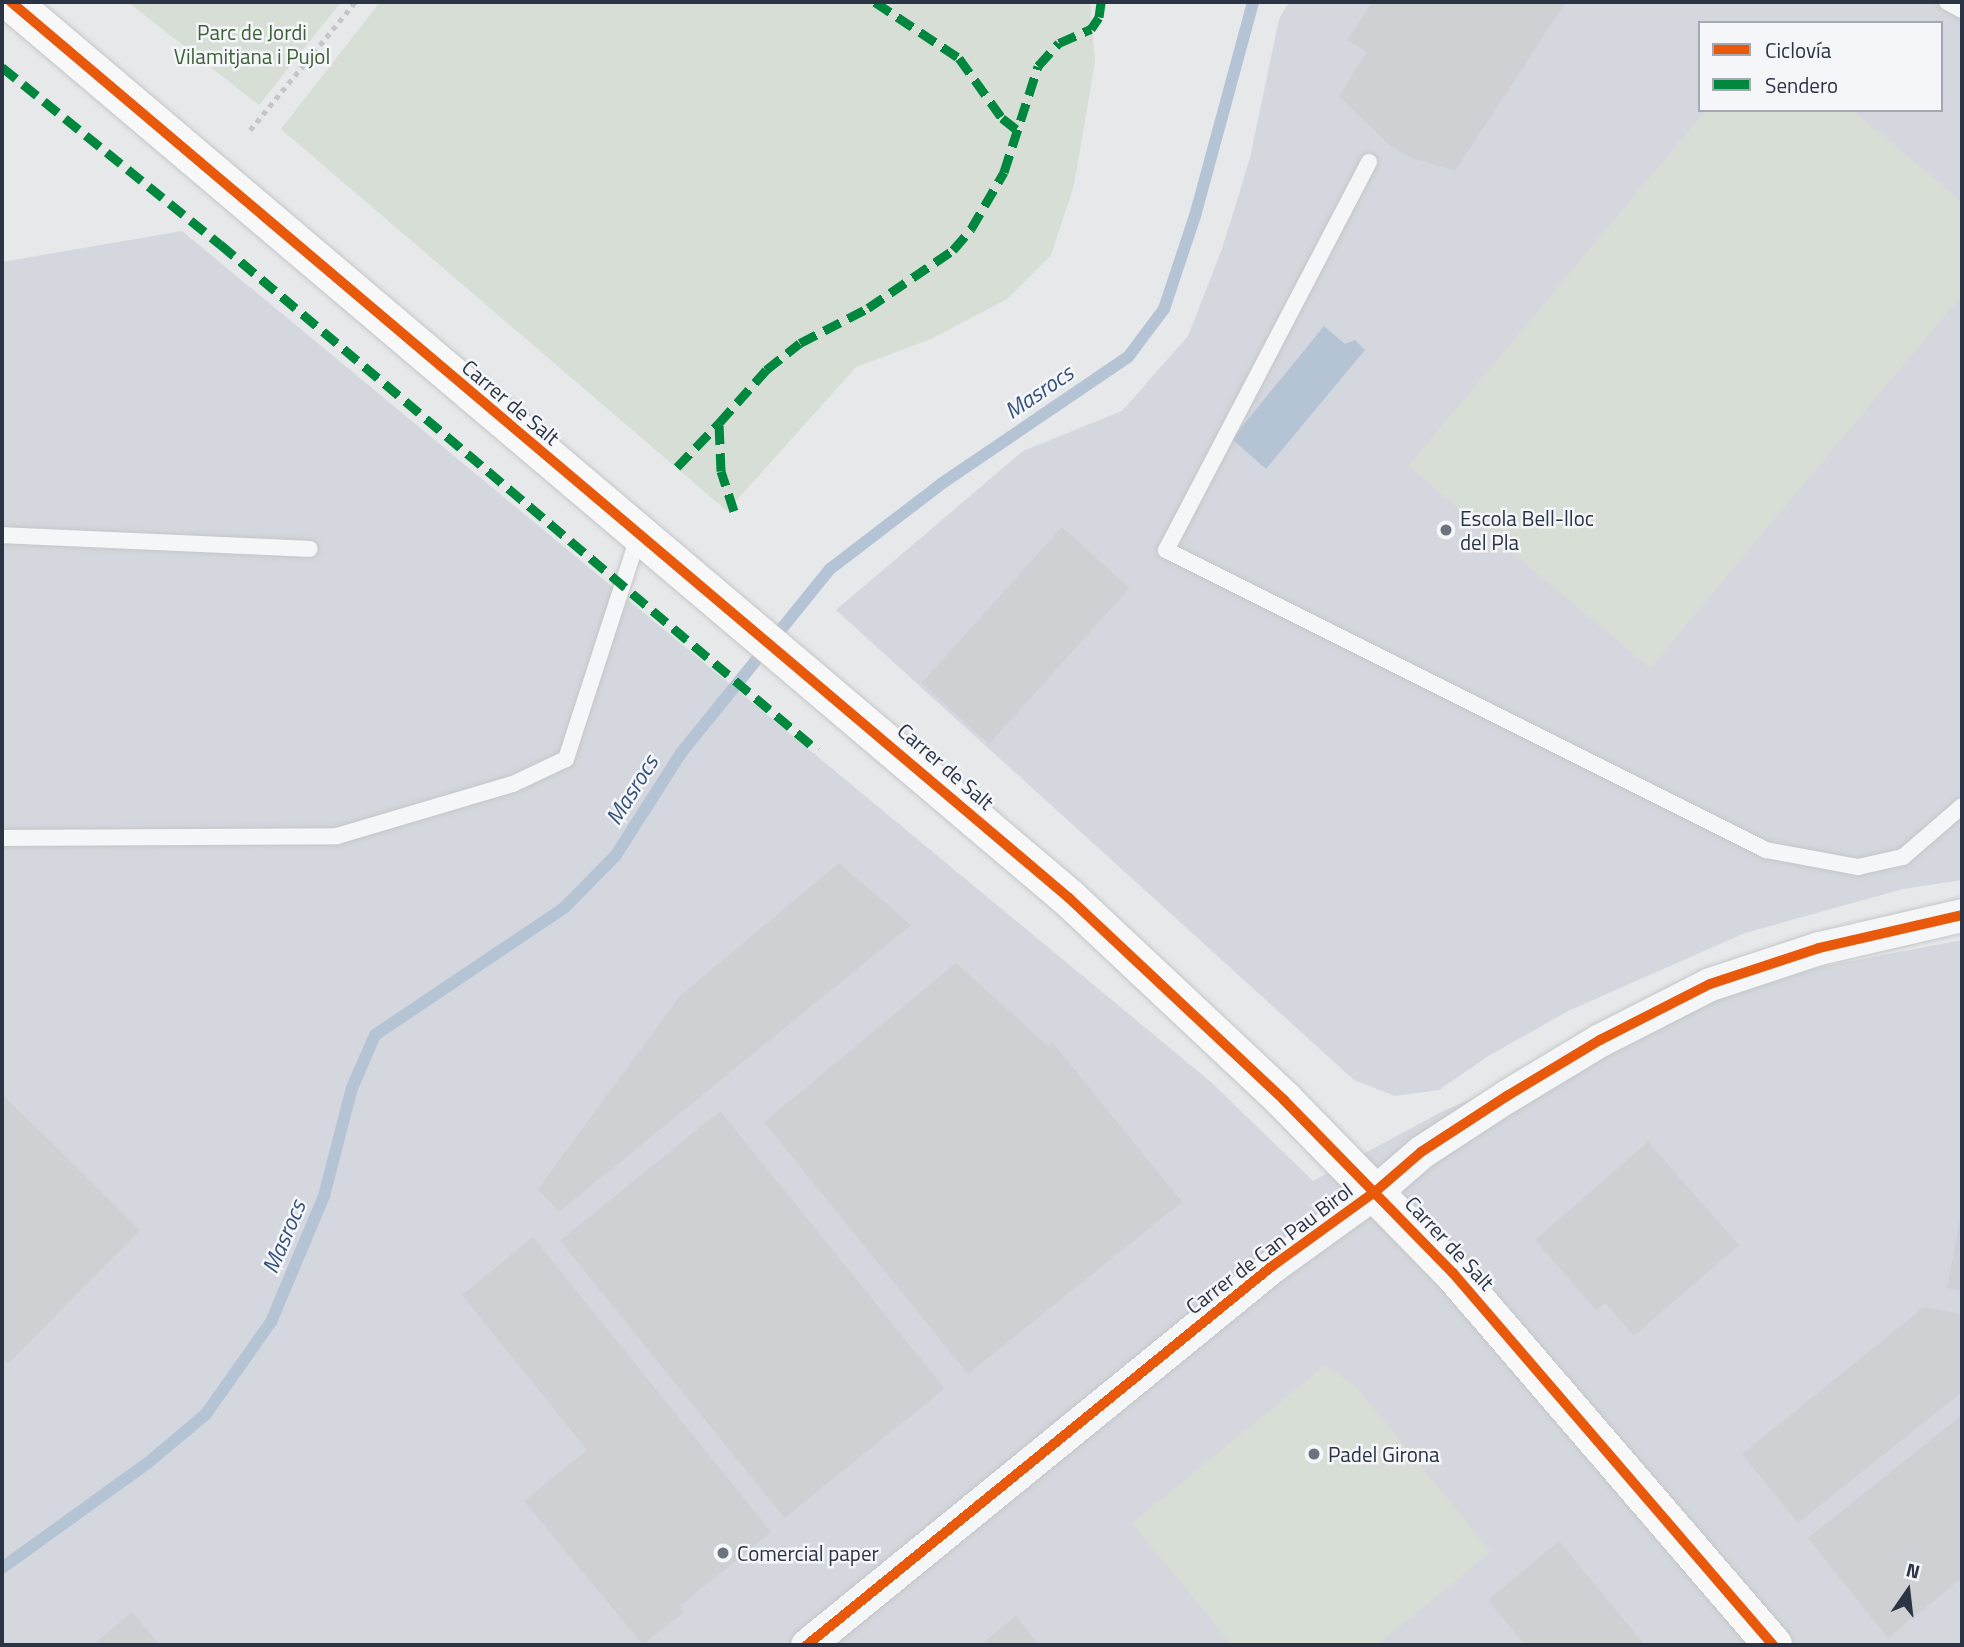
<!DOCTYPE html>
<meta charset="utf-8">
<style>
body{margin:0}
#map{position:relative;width:1964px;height:1647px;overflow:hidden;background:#e6e8ea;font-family:"Titillium Web",sans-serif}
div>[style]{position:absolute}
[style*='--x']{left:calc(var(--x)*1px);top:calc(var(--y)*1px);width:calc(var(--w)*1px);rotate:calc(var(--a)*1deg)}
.built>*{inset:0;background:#d4d7dd}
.green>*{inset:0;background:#d6ded6}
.water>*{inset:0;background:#b4c4d5}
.stream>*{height:12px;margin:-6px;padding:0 6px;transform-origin:6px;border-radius:6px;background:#b4c4d5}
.building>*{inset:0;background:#ced0d3;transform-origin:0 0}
.path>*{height:4.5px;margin-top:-2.25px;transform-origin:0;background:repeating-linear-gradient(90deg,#c5c6ca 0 5px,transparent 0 10px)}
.roads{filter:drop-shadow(0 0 2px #c4c6c8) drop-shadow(0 0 2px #c4c6c8)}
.lane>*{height:16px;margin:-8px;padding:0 8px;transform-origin:8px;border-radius:8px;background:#f5f6f7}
.street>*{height:33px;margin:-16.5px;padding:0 16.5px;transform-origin:16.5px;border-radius:16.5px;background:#f5f6f7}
.secondary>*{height:38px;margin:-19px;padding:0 19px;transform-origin:19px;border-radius:19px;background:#f8f8f8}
.quiet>*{height:9px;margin-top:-4.5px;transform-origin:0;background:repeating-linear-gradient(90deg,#00873e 0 18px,transparent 0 27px)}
.cycleway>*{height:10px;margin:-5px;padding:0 5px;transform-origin:5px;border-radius:5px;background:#e8590c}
.dots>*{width:19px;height:19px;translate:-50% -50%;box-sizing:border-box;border:4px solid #f4f6f9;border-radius:50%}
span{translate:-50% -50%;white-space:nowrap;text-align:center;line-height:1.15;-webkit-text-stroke:5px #f4f6f9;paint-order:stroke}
.park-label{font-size:21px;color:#3f6138}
.street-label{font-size:21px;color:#2b3445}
.poi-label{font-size:21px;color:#2b3445}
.left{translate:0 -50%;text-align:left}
.water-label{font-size:23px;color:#34527a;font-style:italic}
.frame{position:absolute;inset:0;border:4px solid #2b3445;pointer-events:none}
.legend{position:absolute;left:1698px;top:21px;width:245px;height:91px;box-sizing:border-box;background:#f4f6f9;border:2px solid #a4a8b1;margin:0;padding:9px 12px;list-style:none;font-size:21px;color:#2b3445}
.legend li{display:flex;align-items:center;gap:14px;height:35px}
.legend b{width:35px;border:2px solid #a4a8b1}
.north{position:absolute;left:1873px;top:1556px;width:70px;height:70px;-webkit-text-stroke:5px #f4f6f9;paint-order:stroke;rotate:14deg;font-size:19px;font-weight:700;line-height:28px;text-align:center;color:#2b3445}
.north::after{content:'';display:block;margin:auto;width:24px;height:32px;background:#2b3445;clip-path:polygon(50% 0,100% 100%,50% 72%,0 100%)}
</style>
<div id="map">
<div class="built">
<div style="clip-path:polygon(evenodd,1289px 2px,1962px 2px,1962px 880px,1903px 889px,1745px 933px,1570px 1010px,1490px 1055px,1439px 1090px,1395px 1096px,1354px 1080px,836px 610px,1023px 451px,1122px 411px,1188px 336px,1222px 249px,1250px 158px,1279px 19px,1289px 2px,1700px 23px,1941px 23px,1941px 110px,1700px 110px,1700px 23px)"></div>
<div style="clip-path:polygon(182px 231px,1211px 1082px,1313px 1181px,1443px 1111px,1751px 980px,1962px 940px,1962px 1645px,2px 1645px,2px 262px)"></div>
</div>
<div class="green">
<div style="clip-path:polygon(128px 2px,341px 2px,259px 105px)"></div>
<div style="clip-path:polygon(380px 2px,1090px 2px,1095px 62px,1074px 185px,1051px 255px,1007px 299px,931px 339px,856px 367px,727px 511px,281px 129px)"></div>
<div style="clip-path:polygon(1706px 110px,1853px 110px,1962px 202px,1962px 295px,1650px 668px,1408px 466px)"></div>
<div style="clip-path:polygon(1324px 1366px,1356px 1386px,1491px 1552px,1377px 1645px,1232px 1645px,1132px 1523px)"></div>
</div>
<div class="water">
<div style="clip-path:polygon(1324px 326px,1345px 344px,1355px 340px,1365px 350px,1266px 469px,1232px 439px)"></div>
</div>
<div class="stream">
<div style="--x:2;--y:1568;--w:181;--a:-35.8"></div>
<div style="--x:149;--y:1462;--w:75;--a:-40.1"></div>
<div style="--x:206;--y:1414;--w:113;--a:-54.8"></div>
<div style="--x:271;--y:1322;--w:137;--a:-67.2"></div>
<div style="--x:324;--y:1196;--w:112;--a:-75.5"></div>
<div style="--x:352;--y:1088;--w:58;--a:-66.5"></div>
<div style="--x:375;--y:1035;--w:228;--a:-33.9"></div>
<div style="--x:564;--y:908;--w:74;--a:-45.5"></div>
<div style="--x:616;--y:855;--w:121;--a:-57.5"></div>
<div style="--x:681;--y:753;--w:237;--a:-51"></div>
<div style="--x:830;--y:569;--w:140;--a:-37.4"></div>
<div style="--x:941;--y:484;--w:226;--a:-34.2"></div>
<div style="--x:1128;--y:357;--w:60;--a:-53.1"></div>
<div style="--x:1164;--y:309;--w:98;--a:-71.6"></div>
<div style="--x:1195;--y:216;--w:222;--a:-74.8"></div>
</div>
<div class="building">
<div style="clip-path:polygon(1372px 2px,1566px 2px,1455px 171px,1412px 158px,1387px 143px,1339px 96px,1367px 52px,1347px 40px)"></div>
<div style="left:1062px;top:527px;width:91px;height:210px;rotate:42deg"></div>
<div style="clip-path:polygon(839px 863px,911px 925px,559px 1212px,538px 1189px,680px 996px)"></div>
<div style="clip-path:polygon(956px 963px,1048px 1046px,1052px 1042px,1182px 1202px,968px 1374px,764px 1122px)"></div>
<div style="clip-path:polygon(2px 1094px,140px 1230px,8px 1364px,2px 1358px)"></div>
<div style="left:720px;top:1111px;width:357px;height:206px;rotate:51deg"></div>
<div style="clip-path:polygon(1648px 1142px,1739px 1245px,1634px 1336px,1605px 1303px,1596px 1310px,1535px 1240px)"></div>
<div style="clip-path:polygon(1961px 1215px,1962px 1215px,1962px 1290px,1947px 1288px)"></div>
<div style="clip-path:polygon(533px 1237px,771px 1532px,680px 1606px,684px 1612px,643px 1645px,524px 1501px,587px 1450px,462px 1295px)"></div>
<div style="clip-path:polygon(1924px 1307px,1962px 1314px,1962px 1392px,1798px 1523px,1742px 1454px)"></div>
<div style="clip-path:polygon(1962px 1415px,1962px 1578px,1888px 1638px,1808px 1538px)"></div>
<div style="clip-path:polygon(1559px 1541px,1645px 1645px,1525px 1645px,1488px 1600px)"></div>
<div style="clip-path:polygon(132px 1612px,160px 1645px,92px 1645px)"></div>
<div style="clip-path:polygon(1016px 1616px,1039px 1645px,980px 1645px)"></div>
</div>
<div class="path">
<div style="--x:250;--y:130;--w:166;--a:-50.6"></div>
</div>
<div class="roads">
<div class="lane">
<div style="--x:1947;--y:2;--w:17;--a:28"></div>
<div style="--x:1369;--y:162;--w:438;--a:117.6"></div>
<div style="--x:1166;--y:550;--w:671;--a:26.57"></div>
<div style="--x:1766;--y:850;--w:94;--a:10.5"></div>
<div style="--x:1858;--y:867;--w:46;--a:-12.5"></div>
<div style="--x:1903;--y:857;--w:78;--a:-40.8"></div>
<div style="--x:2;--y:535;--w:308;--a:2.6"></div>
<div style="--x:2;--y:838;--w:335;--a:-0.3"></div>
<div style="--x:337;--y:836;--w:184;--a:-16.5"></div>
<div style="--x:513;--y:784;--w:59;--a:-25.3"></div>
<div style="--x:566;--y:759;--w:237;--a:-72"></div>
</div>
<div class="street">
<div style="--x:807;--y:1645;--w:598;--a:-39.17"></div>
<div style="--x:1271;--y:1267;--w:130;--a:-35.9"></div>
<div style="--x:1376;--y:1191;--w:60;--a:-40.9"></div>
<div style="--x:1421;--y:1152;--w:103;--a:-33.1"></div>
<div style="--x:1507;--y:1096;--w:109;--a:-31.1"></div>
<div style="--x:1600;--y:1040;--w:123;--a:-27"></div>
<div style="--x:1710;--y:984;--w:115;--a:-18.3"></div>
<div style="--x:1819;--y:948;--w:147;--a:-13"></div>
</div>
<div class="secondary">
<div style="--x:11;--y:2;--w:1386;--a:40.26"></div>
<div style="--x:1069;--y:898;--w:295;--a:43.2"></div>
<div style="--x:1284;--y:1100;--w:242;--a:45.7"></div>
<div style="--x:1453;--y:1273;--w:491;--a:49.3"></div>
</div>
</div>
<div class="quiet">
<div style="--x:875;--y:2;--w:101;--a:33.7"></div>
<div style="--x:959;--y:58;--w:74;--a:54.4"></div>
<div style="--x:1002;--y:118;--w:18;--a:38"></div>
<div style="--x:2;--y:67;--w:281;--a:39.1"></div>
<div style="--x:220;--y:244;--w:783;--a:40.28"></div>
<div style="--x:677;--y:467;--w:61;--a:-46.3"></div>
<div style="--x:734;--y:511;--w:42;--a:-108"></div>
<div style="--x:721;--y:471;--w:48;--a:-92.4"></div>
<div style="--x:719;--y:423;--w:71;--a:-48.4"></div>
<div style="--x:766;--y:370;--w:43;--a:-38.5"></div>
<div style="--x:800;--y:343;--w:76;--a:-27.2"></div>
<div style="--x:868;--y:308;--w:103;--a:-34.3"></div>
<div style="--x:953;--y:250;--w:28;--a:-49"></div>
<div style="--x:971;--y:229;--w:66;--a:-59.9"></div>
<div style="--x:1004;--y:172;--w:111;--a:-72.2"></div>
<div style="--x:1038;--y:66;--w:31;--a:-48"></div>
<div style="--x:1059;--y:43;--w:35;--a:-24"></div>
<div style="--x:1091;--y:29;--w:14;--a:-56"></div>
<div style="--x:1099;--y:17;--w:15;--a:-82"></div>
</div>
<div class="cycleway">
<div style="--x:11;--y:2;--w:1386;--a:40.26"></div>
<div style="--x:1069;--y:898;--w:295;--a:43.2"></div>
<div style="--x:1284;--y:1100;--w:242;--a:45.7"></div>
<div style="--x:1453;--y:1273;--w:491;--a:49.3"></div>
<div style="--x:807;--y:1645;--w:598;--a:-39.17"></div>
<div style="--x:1271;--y:1267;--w:130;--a:-35.9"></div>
<div style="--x:1376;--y:1191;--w:60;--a:-40.9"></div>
<div style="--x:1421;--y:1152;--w:103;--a:-33.1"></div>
<div style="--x:1507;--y:1096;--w:109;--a:-31.1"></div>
<div style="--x:1600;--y:1040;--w:123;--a:-27"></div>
<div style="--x:1710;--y:984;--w:115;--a:-18.3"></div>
<div style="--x:1819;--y:948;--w:147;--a:-13"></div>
</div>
<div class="dots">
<div style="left:1446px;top:530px;background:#6c737f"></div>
<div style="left:1314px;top:1454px;background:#6c737f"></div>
<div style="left:723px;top:1553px;background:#6c737f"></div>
</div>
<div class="park-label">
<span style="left:252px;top:44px">Parc de Jordi<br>Vilamitjana i Pujol</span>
</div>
<div class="street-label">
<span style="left:511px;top:402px;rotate:40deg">Carrer de Salt</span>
<span style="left:946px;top:766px;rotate:41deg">Carrer de Salt</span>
<span style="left:1450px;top:1243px;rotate:47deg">Carrer de Salt</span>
<span style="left:1269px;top:1248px;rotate:-37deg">Carrer de Can Pau Birol</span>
</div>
<div class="poi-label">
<span class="left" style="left:1460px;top:530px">Escola Bell-lloc<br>del Pla</span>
<span class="left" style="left:1328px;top:1454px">Padel Girona</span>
<span class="left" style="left:737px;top:1553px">Comercial paper</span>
</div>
<div class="water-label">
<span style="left:1039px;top:392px;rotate:-34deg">Masrocs</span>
<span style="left:632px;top:790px;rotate:-58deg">Masrocs</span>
<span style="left:284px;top:1237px;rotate:-67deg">Masrocs</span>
</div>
<div class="frame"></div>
<ul class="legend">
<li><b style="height:9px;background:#e8590c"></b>Ciclovía</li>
<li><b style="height:9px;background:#00873e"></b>Sendero</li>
</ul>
<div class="north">N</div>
</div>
